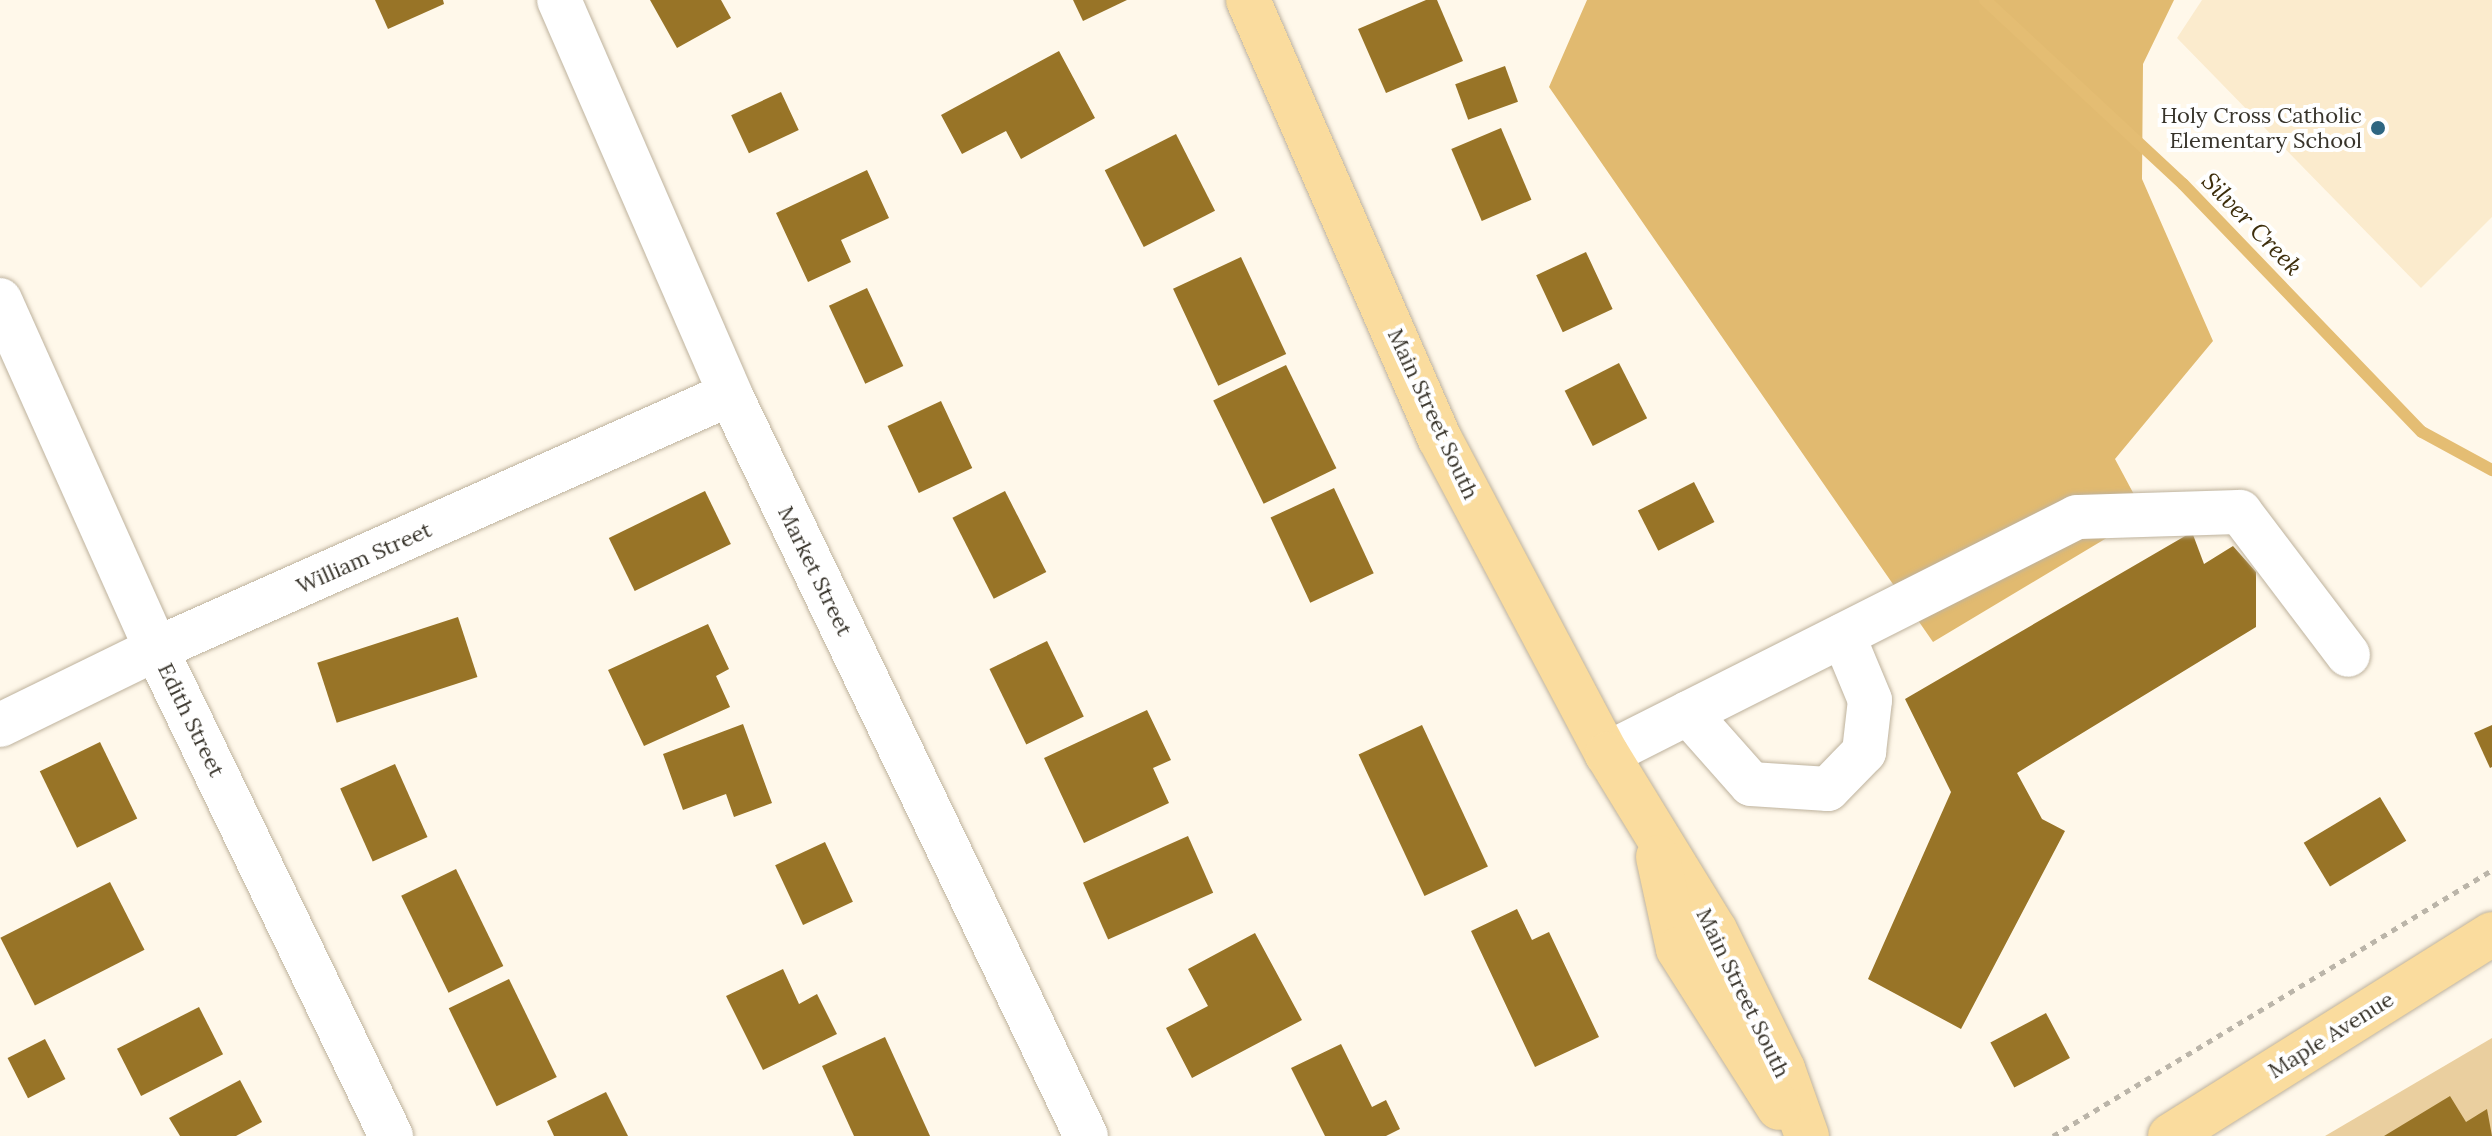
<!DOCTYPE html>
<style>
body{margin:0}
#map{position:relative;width:2492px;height:1136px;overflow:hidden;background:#fff8ea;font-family:Lora,serif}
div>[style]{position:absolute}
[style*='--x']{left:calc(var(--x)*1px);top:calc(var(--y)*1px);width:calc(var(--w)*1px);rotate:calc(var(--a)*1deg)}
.built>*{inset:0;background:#fbebcd}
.green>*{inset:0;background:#eacf9f}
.forest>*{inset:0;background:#e1ba70}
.stream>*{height:12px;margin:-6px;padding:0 6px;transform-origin:6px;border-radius:6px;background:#e4bd73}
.building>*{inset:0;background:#987427;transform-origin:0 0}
.path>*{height:5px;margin-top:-2.5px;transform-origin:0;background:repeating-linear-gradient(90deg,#bbb5a9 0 6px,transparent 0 12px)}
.roads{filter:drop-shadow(0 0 2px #beb29d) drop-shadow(0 0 2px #beb29d)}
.minor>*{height:44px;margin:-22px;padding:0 22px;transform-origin:22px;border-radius:22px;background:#fff}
.major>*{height:44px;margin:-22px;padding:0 22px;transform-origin:22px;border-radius:22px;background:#fadc9e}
.dots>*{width:22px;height:22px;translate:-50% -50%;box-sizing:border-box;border:4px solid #fff;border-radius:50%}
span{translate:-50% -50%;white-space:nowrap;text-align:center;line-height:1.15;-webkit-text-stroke:8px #fff;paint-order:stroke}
.poi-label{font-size:22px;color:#38342b}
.right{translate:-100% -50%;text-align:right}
.street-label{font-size:22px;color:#38342b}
.water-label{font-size:24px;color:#3d2e0c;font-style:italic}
</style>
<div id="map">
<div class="built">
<div style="clip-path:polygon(2202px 0,2492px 0,2492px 217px,2421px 288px,2177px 38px)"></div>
</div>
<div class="green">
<div style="clip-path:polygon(2492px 1038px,2492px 1136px,2325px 1136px)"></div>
</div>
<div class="forest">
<div style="clip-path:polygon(1587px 0,2174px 0,2143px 64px,2142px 179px,2213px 341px,2115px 459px,2145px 515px,1933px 642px,1549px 87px)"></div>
</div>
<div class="stream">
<div style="--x:1985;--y:0;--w:270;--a:42.9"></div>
<div style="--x:2183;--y:184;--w:344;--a:46.1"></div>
<div style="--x:2422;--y:432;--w:80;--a:28.5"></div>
</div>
<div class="building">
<div style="clip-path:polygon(375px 0,443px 0,444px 4px,388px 29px)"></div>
<div style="clip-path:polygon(650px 0,721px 0,731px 18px,677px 48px)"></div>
<div style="clip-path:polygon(1073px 0,1127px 0,1083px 21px)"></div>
<div style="clip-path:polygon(1426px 0,1437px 0,1463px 61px,1386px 93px,1358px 29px)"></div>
<div style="clip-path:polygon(1059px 51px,1095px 118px,1021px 159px,1006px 131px,962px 154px,941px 115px)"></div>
<div style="left:1505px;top:66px;width:38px;height:53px;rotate:70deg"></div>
<div style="left:781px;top:92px;width:42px;height:55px;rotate:65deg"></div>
<div style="left:1501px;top:128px;width:78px;height:54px;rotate:67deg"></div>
<div style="left:1176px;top:134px;width:86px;height:80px;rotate:63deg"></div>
<div style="clip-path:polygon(867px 170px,889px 218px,841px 240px,851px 262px,808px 282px,776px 213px)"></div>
<div style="left:1586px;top:252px;width:63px;height:55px;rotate:65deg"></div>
<div style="left:1241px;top:257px;width:107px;height:75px;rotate:65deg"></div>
<div style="left:867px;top:288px;width:86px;height:42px;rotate:65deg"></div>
<div style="left:1619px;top:363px;width:62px;height:61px;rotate:63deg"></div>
<div style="left:1286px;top:365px;width:115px;height:81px;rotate:64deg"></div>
<div style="left:941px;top:401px;width:74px;height:59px;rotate:65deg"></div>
<div style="left:1694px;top:482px;width:45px;height:63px;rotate:63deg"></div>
<div style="left:1334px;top:488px;width:94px;height:70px;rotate:65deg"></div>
<div style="left:705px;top:491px;width:59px;height:107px;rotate:64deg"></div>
<div style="left:1005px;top:491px;width:91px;height:59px;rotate:63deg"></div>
<div style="clip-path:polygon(2192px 532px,2204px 564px,2233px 546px,2256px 572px,2256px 627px,2017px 773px,2042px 819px,2065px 831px,1961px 1029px,1868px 979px,1951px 792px,1905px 699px)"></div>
<div style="left:458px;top:617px;width:63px;height:148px;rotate:72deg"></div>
<div style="clip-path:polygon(708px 624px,729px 669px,716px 676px,730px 707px,644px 746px,608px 670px)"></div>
<div style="left:1047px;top:641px;width:84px;height:64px;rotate:64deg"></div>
<div style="clip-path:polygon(1147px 710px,1171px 760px,1153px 768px,1169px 803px,1084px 843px,1044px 758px)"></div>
<div style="clip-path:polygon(743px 724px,772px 803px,734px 817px,726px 794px,683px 810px,663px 754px)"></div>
<div style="left:1422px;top:725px;width:156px;height:70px;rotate:65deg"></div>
<div style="clip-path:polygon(2492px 725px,2492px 767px,2490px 768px,2474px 733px)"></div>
<div style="left:100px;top:742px;width:85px;height:67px;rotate:64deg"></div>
<div style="left:395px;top:764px;width:80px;height:60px;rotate:66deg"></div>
<div style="left:2380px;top:797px;width:51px;height:89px;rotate:59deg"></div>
<div style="left:1188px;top:836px;width:62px;height:115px;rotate:66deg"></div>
<div style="left:825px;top:842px;width:66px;height:55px;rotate:65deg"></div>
<div style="left:456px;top:869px;width:108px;height:61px;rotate:64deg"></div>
<div style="left:110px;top:882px;width:76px;height:123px;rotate:63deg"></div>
<div style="clip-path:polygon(1517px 909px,1532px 940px,1549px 932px,1599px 1037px,1535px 1067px,1471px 931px)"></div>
<div style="clip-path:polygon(1255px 933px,1302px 1020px,1192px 1078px,1166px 1028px,1208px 1006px,1188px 969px)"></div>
<div style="clip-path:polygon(783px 969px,799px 1004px,817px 994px,837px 1034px,763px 1070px,726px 996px)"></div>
<div style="left:509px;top:979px;width:109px;height:67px;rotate:64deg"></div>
<div style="left:199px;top:1007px;width:53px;height:92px;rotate:63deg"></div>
<div style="left:2046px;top:1013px;width:51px;height:63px;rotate:62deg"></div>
<div style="clip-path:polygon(885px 1037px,930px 1136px,854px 1136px,822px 1066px)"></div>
<div style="left:45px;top:1039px;width:45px;height:42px;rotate:63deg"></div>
<div style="clip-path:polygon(1341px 1044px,1372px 1107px,1386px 1100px,1400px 1129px,1386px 1136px,1325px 1136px,1291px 1068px)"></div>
<div style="clip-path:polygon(240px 1080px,262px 1122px,236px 1136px,180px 1136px,169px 1118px)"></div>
<div style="clip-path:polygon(606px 1092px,628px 1136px,554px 1136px,547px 1121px)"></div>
<div style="clip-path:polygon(2450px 1096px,2466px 1122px,2487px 1109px,2492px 1136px,2384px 1136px)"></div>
</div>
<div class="path">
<div style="--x:2053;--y:1136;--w:513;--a:-31.21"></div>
</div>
<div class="roads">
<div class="minor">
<div style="--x:559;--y:0;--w:430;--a:66.5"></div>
<div style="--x:730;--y:394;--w:823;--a:64.37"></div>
<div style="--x:0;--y:300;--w:382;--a:65.9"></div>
<div style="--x:156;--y:649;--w:541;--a:64.24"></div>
<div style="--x:1688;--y:713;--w:95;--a:48.4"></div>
<div style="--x:1751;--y:784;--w:77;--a:3.7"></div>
<div style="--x:1828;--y:789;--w:52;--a:-45.8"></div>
<div style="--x:1864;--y:752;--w:52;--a:-83.4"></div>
<div style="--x:1870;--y:700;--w:70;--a:-112.6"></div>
<div style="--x:0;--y:725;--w:174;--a:-26"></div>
<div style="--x:156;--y:649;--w:628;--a:-23.95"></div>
<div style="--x:1607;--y:754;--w:526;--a:-26.76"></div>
<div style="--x:2077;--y:517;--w:163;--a:-1.8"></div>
<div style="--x:2240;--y:512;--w:179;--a:52.9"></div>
</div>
<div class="major">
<div style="--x:1248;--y:0;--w:479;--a:66.4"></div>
<div style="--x:1440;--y:439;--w:357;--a:62.1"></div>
<div style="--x:1607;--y:754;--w:206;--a:58.5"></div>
<div style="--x:1715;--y:930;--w:155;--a:63.9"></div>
<div style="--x:1783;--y:1069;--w:71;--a:70.3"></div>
<div style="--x:1658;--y:857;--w:94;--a:77.7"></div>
<div style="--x:1678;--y:949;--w:188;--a:57.6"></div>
<div style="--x:2170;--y:1136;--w:380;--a:-32.1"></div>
</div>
</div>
<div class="dots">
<div style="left:2378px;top:128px;background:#2f6681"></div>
</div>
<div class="poi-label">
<span class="right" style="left:2362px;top:128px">Holy Cross Catholic<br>Elementary School</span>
</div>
<div class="street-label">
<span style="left:1433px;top:414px;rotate:65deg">Main Street South</span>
<span style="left:364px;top:558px;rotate:-24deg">William Street</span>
<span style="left:815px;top:571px;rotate:64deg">Market Street</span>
<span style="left:191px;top:720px;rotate:64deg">Edith Street</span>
<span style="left:1743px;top:993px;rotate:64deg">Main Street South</span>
<span style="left:2331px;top:1035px;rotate:-32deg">Maple Avenue</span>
</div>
<div class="water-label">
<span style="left:2252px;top:224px;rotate:46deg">Silver Creek</span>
</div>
</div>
